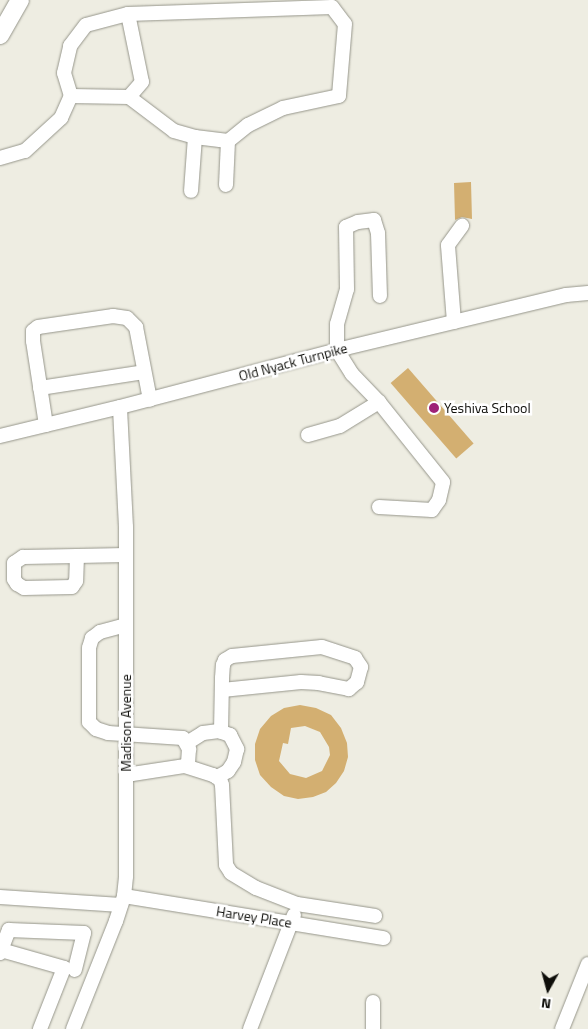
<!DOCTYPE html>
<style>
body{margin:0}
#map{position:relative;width:588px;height:1029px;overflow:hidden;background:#eeede2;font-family:"Titillium Web",sans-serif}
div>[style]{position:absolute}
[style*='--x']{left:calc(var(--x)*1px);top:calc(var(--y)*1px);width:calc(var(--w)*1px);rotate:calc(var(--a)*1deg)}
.building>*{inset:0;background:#d3af71;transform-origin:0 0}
.roads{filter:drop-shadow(0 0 1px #96968b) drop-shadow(0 0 1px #96968b)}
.minor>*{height:14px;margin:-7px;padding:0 7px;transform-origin:7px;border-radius:7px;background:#fff}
.major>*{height:18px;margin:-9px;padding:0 9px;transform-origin:9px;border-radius:9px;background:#fff}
.dots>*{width:14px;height:14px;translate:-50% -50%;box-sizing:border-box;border:2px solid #fff;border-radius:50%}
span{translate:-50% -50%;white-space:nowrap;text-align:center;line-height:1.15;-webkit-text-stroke:5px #fff;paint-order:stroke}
.street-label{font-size:14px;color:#0e0e0a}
.poi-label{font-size:14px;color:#0e0e0a}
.left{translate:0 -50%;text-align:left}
.north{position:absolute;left:523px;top:964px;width:50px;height:50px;-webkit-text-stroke:4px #fff;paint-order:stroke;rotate:187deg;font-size:14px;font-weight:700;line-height:20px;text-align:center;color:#0e0e0a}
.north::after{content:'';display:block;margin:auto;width:18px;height:22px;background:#0e0e0a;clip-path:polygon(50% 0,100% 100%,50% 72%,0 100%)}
</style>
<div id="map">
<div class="building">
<div style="clip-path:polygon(471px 182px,472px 219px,462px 217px,455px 220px,454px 183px)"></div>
<div style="left:408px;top:368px;width:100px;height:23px;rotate:49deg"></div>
<div style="clip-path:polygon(evenodd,300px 705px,316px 708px,331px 715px,341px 728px,347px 743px,348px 757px,344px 771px,336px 783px,326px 792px,313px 797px,298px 799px,284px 796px,271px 787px,260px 775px,255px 760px,255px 744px,260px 729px,271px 716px,284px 708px,300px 705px,305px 726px,320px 732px,329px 747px,330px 755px,322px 771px,306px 778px,290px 774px,279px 761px,283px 743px,288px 744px,291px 728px,305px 726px)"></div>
</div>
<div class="roads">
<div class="minor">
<div style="--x:128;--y:14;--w:69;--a:78.4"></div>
<div style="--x:142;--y:82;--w:20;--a:131"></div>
<div style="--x:71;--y:96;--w:24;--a:-107"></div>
<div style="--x:64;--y:73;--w:28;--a:-77"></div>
<div style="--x:70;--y:46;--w:26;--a:-53"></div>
<div style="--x:86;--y:25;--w:43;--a:-14.7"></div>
<div style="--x:128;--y:14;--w:204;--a:-2"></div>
<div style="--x:332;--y:7;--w:21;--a:53"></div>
<div style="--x:345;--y:24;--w:72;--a:94.8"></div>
<div style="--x:339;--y:96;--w:57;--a:167.9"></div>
<div style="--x:283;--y:108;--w:39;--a:154"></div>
<div style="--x:248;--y:125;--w:26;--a:141"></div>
<div style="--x:195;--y:137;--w:33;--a:7"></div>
<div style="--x:228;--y:141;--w:44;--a:92.6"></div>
<div style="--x:0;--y:158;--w:26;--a:-16"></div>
<div style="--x:25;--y:151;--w:49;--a:-42.5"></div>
<div style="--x:61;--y:118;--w:24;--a:-66"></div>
<div style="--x:71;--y:96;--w:58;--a:1"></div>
<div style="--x:129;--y:97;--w:56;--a:37.1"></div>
<div style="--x:174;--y:131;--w:22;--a:16"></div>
<div style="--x:195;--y:137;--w:54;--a:94.2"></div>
<div style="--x:454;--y:322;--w:77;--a:-94.5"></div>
<div style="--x:448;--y:245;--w:24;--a:-54"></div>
<div style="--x:40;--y:388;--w:105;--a:-8.7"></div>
<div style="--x:46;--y:425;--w:85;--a:-98.8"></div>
<div style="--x:33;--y:341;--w:10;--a:-90"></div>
<div style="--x:33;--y:331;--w:6;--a:-39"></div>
<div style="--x:38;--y:327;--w:76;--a:-8.3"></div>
<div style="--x:113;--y:316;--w:14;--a:8"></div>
<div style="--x:127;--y:318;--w:13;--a:45"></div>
<div style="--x:136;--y:327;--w:74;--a:79.1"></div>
<div style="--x:308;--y:435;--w:33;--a:-16"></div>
<div style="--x:340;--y:426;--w:46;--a:-31.6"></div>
<div style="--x:0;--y:436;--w:123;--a:-13.6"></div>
<div style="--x:120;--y:407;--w:224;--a:-14.7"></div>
<div style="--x:337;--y:350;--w:236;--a:-13.5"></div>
<div style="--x:566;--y:295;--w:22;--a:-5"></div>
<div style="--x:379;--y:507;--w:53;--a:3.2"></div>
<div style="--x:432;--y:510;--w:12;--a:-55"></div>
<div style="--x:439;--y:500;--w:18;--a:-77"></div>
<div style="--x:443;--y:482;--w:102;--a:-128.7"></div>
<div style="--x:379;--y:402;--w:39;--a:-134"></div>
<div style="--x:352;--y:374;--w:28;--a:-122"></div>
<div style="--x:337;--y:350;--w:26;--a:-90"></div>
<div style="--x:337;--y:324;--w:36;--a:-74"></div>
<div style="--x:347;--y:289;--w:62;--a:-90.9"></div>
<div style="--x:346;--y:227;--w:13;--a:-23"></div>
<div style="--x:358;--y:222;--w:16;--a:-7"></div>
<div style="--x:374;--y:220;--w:14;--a:73"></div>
<div style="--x:378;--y:233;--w:63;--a:88.2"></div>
<div style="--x:77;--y:556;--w:25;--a:92"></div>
<div style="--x:76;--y:581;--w:7;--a:124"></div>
<div style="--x:72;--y:587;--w:48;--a:178.8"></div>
<div style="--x:24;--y:588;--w:8;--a:-150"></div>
<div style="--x:17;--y:584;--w:6;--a:-121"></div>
<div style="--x:14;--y:579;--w:16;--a:-90"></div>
<div style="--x:14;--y:563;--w:11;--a:-34"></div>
<div style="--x:23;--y:557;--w:54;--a:-1.1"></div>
<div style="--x:77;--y:556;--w:49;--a:-1.2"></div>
<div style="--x:126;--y:625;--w:27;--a:165"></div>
<div style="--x:100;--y:632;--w:10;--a:143"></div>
<div style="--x:92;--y:638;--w:10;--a:107"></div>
<div style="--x:89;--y:648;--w:74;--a:90"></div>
<div style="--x:89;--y:722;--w:10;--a:45"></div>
<div style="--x:96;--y:729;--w:13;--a:18"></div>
<div style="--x:108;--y:733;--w:75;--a:3.8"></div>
<div style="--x:183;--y:738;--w:13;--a:61"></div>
<div style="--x:189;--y:749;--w:14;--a:94"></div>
<div style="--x:188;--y:763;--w:4;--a:135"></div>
<div style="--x:221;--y:732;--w:54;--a:-88.9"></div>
<div style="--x:222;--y:678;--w:13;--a:-86"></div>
<div style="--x:223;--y:665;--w:5;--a:-68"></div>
<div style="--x:225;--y:660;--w:8;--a:-30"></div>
<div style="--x:232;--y:656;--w:90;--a:-5.7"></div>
<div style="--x:322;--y:647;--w:35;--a:18"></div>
<div style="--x:355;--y:658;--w:11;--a:56"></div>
<div style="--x:361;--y:667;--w:16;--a:105"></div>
<div style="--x:357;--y:682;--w:11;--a:139"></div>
<div style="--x:349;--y:689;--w:31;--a:-169"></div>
<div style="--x:319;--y:683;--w:18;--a:-177"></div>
<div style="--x:301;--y:682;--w:79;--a:174.2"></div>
<div style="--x:187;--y:743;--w:19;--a:-32"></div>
<div style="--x:203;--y:733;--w:16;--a:-7"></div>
<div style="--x:219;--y:731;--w:12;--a:20"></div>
<div style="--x:230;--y:735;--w:16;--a:63"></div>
<div style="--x:237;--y:749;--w:13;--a:103"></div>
<div style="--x:234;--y:762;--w:11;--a:124"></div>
<div style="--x:228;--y:771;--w:13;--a:151"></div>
<div style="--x:126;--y:775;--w:60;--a:-8.7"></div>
<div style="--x:185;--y:766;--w:29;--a:18"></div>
<div style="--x:213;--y:775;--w:8;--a:30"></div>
<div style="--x:220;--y:779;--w:6;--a:72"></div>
<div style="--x:222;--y:785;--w:80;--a:87.1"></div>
<div style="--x:226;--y:865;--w:9;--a:58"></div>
<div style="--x:231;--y:873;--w:29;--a:31"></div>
<div style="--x:256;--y:888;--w:44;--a:21.3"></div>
<div style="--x:297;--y:904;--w:79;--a:8.7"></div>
<div style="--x:124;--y:896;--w:263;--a:9.2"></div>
<div style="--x:0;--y:897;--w:121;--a:3.8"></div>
<div style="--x:1;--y:950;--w:66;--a:15.9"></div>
<div style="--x:64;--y:968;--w:66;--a:111.5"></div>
<div style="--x:0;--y:953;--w:25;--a:-69"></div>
<div style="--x:9;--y:930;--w:75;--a:2.3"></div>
<div style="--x:84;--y:933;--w:38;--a:104"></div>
<div style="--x:373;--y:1002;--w:27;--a:90"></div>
<div style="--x:73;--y:1029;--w:116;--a:-68.3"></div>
<div style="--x:116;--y:921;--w:26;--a:-72"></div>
<div style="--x:124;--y:896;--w:20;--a:-84"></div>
<div style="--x:126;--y:876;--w:349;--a:-90"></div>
<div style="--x:126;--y:527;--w:120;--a:-92.9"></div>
<div style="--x:250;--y:1029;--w:122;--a:-68.9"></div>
<div style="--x:562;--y:1029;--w:70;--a:-68.2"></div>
</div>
<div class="major">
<div style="--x:0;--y:35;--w:40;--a:-60.3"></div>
</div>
</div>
<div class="dots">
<div style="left:434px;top:408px;background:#9e2177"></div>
</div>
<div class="street-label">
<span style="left:293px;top:362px;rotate:-15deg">Old Nyack Turnpike</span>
<span style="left:126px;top:723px;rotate:-90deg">Madison Avenue</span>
<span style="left:254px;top:917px;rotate:9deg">Harvey Place</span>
</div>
<div class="poi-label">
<span class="left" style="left:444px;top:408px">Yeshiva School</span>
</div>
<div class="north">N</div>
</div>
